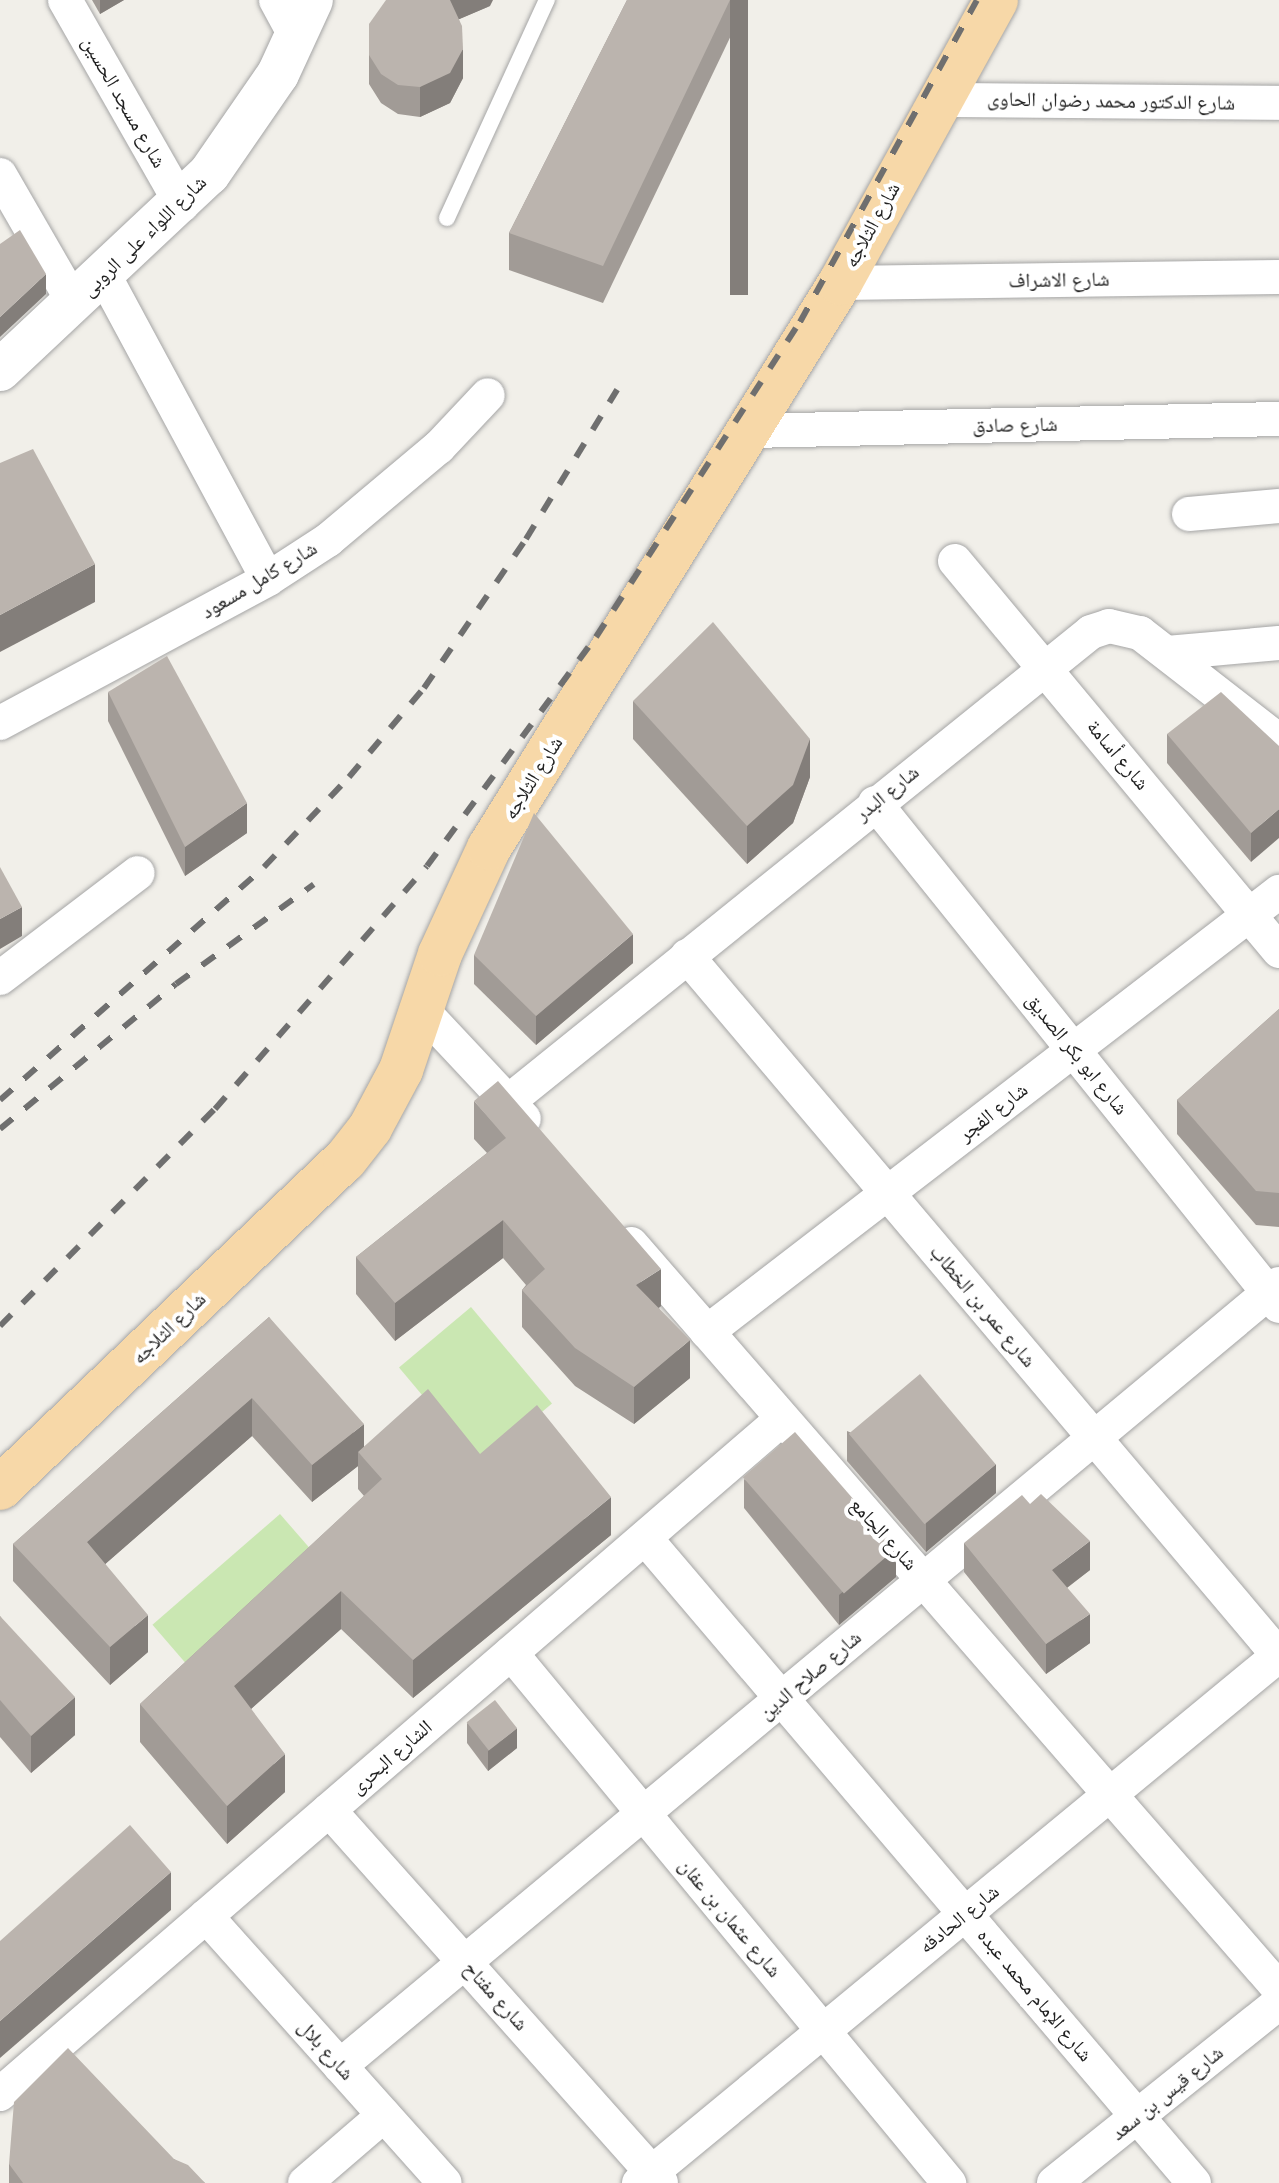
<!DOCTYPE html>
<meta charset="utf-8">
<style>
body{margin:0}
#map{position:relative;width:1279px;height:2183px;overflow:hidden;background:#f1efe9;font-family:Raleway,"Noto Naskh Arabic",sans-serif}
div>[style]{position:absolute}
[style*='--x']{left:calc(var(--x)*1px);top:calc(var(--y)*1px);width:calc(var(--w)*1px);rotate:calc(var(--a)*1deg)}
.grass>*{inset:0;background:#cae7b2;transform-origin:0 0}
.roads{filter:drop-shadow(0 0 2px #a5a5a5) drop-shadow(0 0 2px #a5a5a5)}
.service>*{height:16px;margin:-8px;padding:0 8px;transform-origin:8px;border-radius:8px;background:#fff}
.minor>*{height:34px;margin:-17px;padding:0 17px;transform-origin:17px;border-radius:17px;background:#fff}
.tertiary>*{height:42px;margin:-21px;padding:0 21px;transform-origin:21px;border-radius:21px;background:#fff}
.primary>*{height:44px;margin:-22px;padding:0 22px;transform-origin:22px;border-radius:22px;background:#f7d8a8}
.rail>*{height:6px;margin-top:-3px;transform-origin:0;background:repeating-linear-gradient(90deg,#6f6f6f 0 16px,transparent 0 32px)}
.wall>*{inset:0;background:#a19b96}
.shaded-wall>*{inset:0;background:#837e7a;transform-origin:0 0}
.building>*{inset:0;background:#bbb4ae;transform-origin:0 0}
span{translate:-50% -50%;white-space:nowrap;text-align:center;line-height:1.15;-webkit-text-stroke:8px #fff;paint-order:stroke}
.street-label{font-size:20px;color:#212121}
</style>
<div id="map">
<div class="grass">
<div style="left:471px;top:1307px;width:126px;height:94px;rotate:50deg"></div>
<div style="left:280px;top:1514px;width:55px;height:169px;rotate:49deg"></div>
</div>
<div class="roads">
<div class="service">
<div style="--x:447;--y:218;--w:240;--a:-65.4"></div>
</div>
<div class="minor">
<div style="--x:65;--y:0;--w:236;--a:60.3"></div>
<div style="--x:276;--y:0;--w:42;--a:61.6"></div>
<div style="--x:942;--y:100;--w:337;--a:0.5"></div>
<div style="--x:0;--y:175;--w:148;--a:60"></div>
<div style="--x:104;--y:275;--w:345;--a:61.7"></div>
<div style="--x:840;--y:283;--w:439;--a:-0.8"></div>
<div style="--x:750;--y:431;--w:529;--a:-1.3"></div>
<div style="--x:1189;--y:514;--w:90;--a:-5.1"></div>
<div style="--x:955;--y:561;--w:507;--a:50.28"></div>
<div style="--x:1167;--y:653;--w:112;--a:-5.1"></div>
<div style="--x:0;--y:723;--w:304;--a:-28.2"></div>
<div style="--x:268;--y:579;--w:72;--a:-33"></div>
<div style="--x:328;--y:540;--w:145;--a:-40"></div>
<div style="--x:439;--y:447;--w:71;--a:-46.7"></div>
<div style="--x:875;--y:803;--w:645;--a:51.23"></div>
<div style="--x:687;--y:956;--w:917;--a:49.78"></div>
<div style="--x:0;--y:978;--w:173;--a:-37.3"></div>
<div style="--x:422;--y:1010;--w:149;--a:46.9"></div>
<div style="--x:509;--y:1101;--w:747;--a:-38.86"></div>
<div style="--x:1091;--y:632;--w:19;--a:-18"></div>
<div style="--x:1109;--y:626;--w:32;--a:13"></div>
<div style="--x:1140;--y:633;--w:176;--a:37.8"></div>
<div style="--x:631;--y:1244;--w:987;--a:48.98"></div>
<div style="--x:707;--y:1332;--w:722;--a:-37.57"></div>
<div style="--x:645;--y:1538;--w:847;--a:49.6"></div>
<div style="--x:511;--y:1653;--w:688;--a:50.43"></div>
<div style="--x:329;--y:1810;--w:499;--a:48.3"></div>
<div style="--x:206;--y:1916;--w:358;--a:48.2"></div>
<div style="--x:340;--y:2066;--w:1222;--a:-39.79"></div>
<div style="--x:0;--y:2094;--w:1033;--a:-40.8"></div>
<div style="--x:305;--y:2183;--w:104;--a:-40.7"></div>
<div style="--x:639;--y:2183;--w:830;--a:-39.52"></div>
<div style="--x:1054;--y:2183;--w:288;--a:-38.7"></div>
</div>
<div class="tertiary">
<div style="--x:0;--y:370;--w:287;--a:-43.2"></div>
<div style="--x:209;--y:174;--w:121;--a:-55.4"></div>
<div style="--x:278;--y:74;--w:81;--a:-65.3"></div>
</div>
<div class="primary">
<div style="--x:0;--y:1488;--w:476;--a:-43.6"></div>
<div style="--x:345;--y:1160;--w:41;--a:-52"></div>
<div style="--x:370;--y:1128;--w:66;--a:-61.9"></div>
<div style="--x:401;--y:1070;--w:122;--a:-71.4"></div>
<div style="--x:440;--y:954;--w:117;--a:-65.2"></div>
<div style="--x:489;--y:848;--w:665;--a:-58.15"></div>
<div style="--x:840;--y:283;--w:323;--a:-61.1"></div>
</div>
</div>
<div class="rail">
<div style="--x:0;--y:1100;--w:352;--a:-41.4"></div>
<div style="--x:264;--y:867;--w:124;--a:-46.6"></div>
<div style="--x:349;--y:777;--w:116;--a:-49.9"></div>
<div style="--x:424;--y:688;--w:181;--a:-55.6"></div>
<div style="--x:526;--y:539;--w:175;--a:-58.6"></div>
<div style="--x:0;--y:1129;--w:228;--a:-39.5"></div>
<div style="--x:176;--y:984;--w:170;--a:-35.9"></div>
<div style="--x:0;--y:1326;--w:305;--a:-45.3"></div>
<div style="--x:215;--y:1109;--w:322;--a:-48.9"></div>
<div style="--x:427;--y:866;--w:285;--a:-53.6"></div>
<div style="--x:596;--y:637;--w:375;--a:-57.1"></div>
<div style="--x:800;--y:322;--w:367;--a:-61.2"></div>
</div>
<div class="wall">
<div style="clip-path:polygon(92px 0,124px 0,100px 14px)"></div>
<div style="clip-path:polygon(627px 0,748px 0,603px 303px,509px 270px,509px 233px)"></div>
<div style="clip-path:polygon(490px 6px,459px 19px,463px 78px,450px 103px,420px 117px,398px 114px,381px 103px,369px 84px,369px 24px)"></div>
<div style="clip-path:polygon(108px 692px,247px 833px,185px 876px,108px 721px)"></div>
<div style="clip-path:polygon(633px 701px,810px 777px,793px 823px,747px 864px,633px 739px)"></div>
<div style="clip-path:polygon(1167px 734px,1279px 746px,1251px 862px,1167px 763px)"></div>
<div style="clip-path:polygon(474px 955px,633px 963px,536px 1045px,474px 984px)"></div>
<div style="clip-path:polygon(1279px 1009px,1279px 1227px,1256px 1225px,1177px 1134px,1177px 1100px)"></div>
<div style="clip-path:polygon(474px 1101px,661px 1306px,659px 1308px,690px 1378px,634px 1424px,575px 1386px,522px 1327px,522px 1290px,526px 1285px,503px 1258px,395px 1341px,356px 1294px,356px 1257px,487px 1153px,474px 1139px)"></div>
<div style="clip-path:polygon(269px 1317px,364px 1447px,480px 1454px,611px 1535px,413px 1698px,341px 1629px,251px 1709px,285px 1792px,227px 1844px,140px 1742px,140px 1704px,364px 1496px,358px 1489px,358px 1466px,312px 1502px,252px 1436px,105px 1564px,148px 1652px,110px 1685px,13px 1581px,13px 1544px)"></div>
<div style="clip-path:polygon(847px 1431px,996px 1493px,926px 1552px,847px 1461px)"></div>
<div style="clip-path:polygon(744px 1479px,896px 1577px,839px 1625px,744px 1508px)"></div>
<div style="clip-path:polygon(964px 1543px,1090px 1570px,1067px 1588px,1090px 1643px,1046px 1674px,964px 1572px)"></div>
<div style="clip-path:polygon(0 1616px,75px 1735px,31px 1773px,0 1737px)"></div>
<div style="clip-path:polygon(467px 1723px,517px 1748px,488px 1771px,467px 1743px)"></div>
<div style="clip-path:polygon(174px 2159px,205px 2183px,9px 2183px,9px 2164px)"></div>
</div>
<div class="shaded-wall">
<div style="clip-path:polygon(100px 0,124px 0,100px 14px)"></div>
<div style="clip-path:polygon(448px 0,493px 0,490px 6px,448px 24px)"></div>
<div style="left:730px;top:0;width:18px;height:295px"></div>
<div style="clip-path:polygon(463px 49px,463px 78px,450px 103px,420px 117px,420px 87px)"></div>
<div style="clip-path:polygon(46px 274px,46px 294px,0 337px,0 317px)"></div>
<div style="clip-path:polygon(95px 564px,95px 602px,0 652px,0 615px)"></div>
<div style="clip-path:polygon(810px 739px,810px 777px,793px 823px,747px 864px,747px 826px)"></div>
<div style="clip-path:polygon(247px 803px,247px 833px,185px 876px,185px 847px)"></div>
<div style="clip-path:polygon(1279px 809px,1279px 838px,1251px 862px,1251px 833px)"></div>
<div style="clip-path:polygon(22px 907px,22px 936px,0 949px,0 919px)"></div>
<div style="clip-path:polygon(633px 934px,633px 963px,536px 1045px,536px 1016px)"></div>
<div style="clip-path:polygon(503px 1220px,503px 1258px,395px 1341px,395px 1303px)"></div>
<div style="clip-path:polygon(661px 1269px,661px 1306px,636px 1322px,636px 1285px)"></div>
<div style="clip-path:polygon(690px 1340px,690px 1378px,634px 1424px,634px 1387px)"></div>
<div style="clip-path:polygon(252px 1398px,252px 1436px,87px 1580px,87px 1542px)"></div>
<div style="clip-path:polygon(364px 1424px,364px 1458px,358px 1452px,358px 1466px,312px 1502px,312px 1465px)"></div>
<div style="clip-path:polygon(996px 1464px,996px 1493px,926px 1552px,926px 1522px)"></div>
<div style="clip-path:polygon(611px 1497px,611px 1535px,413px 1698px,413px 1660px)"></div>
<div style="clip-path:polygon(1090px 1541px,1090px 1570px,1052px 1599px,1052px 1570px)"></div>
<div style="clip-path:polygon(896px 1548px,896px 1577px,839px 1625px,839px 1595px)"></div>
<div style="clip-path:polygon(341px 1591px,341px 1629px,234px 1724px,234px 1686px)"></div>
<div style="clip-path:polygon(1090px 1614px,1090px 1643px,1046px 1674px,1046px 1644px)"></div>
<div style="clip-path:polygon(148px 1615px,148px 1652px,110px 1685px,110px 1647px)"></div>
<div style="clip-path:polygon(75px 1697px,75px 1735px,31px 1773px,31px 1736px)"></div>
<div style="clip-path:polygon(517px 1728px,517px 1748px,488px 1771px,488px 1751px)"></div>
<div style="clip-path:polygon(285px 1754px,285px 1792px,227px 1844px,227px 1806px)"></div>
<div style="clip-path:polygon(171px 1872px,171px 1910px,0 2058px,0 2021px)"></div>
</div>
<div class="building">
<div style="clip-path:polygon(386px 0,450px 0,462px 26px,463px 49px,450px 73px,420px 87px,398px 85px,381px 74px,369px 55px,369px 24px)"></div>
<div style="clip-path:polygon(627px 0,730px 0,603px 266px,509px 233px)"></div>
<div style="clip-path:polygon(20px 230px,46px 274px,0 317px,0 244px)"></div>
<div style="clip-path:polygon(33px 449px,95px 564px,0 615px,0 463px)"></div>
<div style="clip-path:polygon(713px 622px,810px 739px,793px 785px,747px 826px,633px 701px)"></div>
<div style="clip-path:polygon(167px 656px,247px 803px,185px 847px,108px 692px)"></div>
<div style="clip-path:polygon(1221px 692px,1279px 746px,1279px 809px,1251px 833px,1167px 734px)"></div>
<div style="clip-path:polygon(534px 813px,633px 934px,536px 1016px,474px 955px)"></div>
<div style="clip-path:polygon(0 867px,22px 907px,0 919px)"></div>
<div style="clip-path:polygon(1279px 1009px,1279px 1193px,1256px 1191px,1177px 1100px)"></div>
<div style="clip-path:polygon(498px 1081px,661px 1269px,636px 1285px,690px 1340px,634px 1387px,575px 1348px,522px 1290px,545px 1269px,503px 1220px,395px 1303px,356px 1257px,506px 1138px,474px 1101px)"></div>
<div style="clip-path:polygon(269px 1317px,364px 1424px,312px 1465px,252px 1398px,87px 1542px,148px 1615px,110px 1647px,13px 1544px)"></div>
<div style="left:920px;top:1374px;width:118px;height:93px;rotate:50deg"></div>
<div style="clip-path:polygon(428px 1389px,480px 1454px,537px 1405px,611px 1497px,413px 1660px,341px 1591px,234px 1686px,285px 1754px,227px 1806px,140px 1704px,382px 1479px,358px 1452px)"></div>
<div style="left:795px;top:1432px;width:154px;height:69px;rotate:49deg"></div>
<div style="clip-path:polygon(1041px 1494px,1090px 1541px,1052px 1570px,1090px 1614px,1046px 1644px,964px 1543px,1022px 1495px,1030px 1504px)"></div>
<div style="clip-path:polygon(0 1616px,75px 1697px,31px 1736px,0 1700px)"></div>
<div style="left:495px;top:1700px;width:36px;height:36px;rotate:52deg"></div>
<div style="clip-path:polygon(130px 1825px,171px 1872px,0 2021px,0 1941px)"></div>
<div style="clip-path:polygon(68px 2048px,174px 2159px,188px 2165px,205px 2183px,23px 2183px,9px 2164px,14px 2102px)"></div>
</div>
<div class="street-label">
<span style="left:1111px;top:101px;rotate:1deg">شارع الدكتور محمد رضوان الحاوى</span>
<span style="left:124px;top:102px;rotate:60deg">شارع مسجد الحسين</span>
<span style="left:872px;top:225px;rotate:-61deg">شارع الثلاجه</span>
<span style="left:144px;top:236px;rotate:-44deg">شارع اللواء على الروبى</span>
<span style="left:1059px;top:280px;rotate:-1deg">شارع الاشراف</span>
<span style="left:1015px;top:425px;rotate:-1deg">شارع صادق</span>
<span style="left:259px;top:580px;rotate:-31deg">شارع كامل مسعود</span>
<span style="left:1118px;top:755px;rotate:50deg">شارع أسامة</span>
<span style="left:533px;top:778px;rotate:-58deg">شارع الثلاجه</span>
<span style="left:887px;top:793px;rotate:-39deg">شارع البدر</span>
<span style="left:1077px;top:1054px;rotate:51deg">شارع ابو بكر الصديق</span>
<span style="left:993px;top:1112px;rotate:-38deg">شارع الفجر</span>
<span style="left:983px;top:1306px;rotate:50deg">شارع عمر بن الخطاب</span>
<span style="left:169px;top:1328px;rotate:-44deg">شارع الثلاجه</span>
<span style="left:884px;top:1534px;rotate:48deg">شارع الجامع</span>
<span style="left:810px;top:1675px;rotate:-40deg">شارع صلاح الدين</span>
<span style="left:391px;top:1757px;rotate:-41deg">الشارع البحرى</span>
<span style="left:730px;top:1918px;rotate:50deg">شارع عثمان بن عفان</span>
<span style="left:959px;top:1919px;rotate:-39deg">شارع الحادقه</span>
<span style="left:1035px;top:1995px;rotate:50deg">شارع الإمام محمد عبده</span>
<span style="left:496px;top:1996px;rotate:48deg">شارع مفتاح</span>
<span style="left:326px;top:2050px;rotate:48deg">شارع بلال</span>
<span style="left:1167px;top:2093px;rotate:-39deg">شارع قيس بن سعد</span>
</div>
</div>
